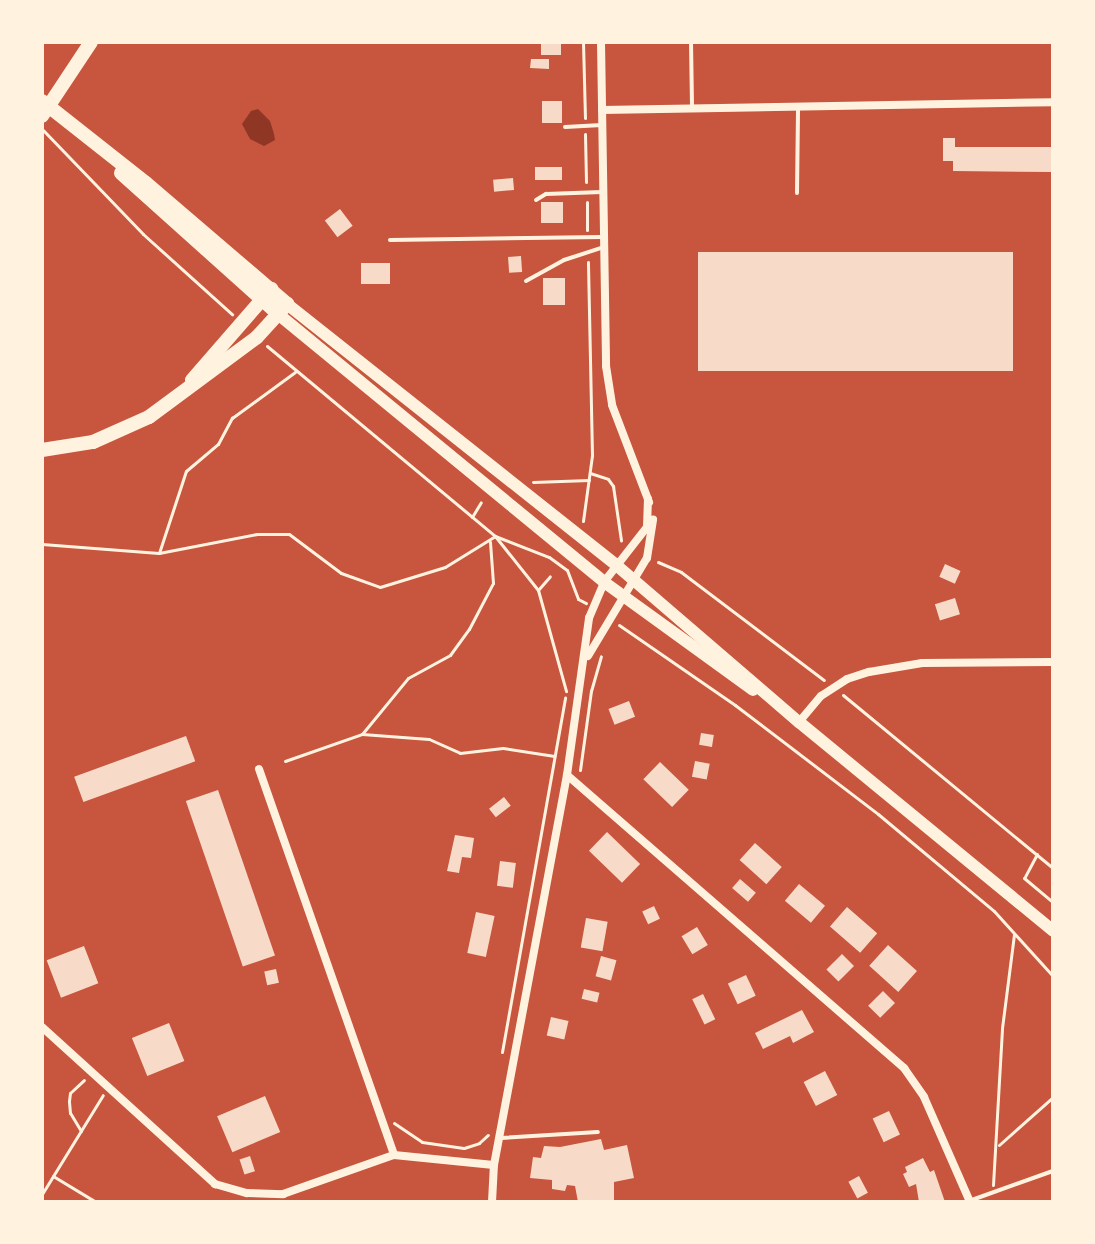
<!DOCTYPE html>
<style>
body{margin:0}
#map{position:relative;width:1095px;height:1244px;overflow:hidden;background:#c8553d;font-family:"Golos Text",sans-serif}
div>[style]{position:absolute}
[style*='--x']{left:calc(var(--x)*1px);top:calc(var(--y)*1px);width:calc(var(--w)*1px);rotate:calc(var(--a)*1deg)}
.water>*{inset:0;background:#8f3625}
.building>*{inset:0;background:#f7dbc8;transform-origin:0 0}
.path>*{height:3px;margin:-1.5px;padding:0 1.5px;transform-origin:1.5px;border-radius:1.5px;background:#fff3e0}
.service>*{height:4px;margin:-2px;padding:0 2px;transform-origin:2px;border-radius:2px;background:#fff3e0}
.minor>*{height:8px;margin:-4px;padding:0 4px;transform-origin:4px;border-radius:4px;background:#fff3e0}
.secondary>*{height:12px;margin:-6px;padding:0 6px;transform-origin:6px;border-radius:6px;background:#fff3e0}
.primary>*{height:14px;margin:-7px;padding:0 7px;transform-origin:7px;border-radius:7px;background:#fff3e0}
.trunk>*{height:14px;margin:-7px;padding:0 7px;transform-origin:7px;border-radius:7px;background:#fff3e0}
span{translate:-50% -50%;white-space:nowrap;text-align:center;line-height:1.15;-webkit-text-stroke:8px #fff3e0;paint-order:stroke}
.frame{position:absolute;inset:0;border:44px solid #fff3e0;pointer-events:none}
</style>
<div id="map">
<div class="water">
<div style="clip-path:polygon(258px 109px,270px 121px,274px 134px,275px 140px,264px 146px,250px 139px,242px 124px,251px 111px)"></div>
</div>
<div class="building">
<div style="left:541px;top:42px;width:20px;height:13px"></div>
<div style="clip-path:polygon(531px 59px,549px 59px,549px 69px,530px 68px)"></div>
<div style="left:542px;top:101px;width:20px;height:22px"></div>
<div style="clip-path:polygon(943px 138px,955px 138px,955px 147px,1053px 147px,1053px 172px,953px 171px,953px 161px,943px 161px)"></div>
<div style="left:562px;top:167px;width:13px;height:27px;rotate:90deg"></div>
<div style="left:513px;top:178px;width:12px;height:20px;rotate:85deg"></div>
<div style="left:541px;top:202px;width:22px;height:21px"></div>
<div style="left:340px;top:209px;width:21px;height:19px;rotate:53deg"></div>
<div style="left:698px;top:252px;width:315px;height:119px"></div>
<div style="left:521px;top:256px;width:16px;height:13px;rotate:86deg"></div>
<div style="left:361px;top:263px;width:29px;height:21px"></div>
<div style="left:565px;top:278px;width:27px;height:22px;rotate:90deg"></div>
<div style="left:945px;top:564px;width:17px;height:14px;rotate:24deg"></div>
<div style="left:955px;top:598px;width:17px;height:21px;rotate:73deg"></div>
<div style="left:629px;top:701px;width:17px;height:22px;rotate:69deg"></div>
<div style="left:701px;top:733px;width:13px;height:12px;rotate:9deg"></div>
<div style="left:186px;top:736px;width:27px;height:119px;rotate:70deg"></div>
<div style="left:695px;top:761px;width:15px;height:16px;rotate:11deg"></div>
<div style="left:660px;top:762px;width:40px;height:24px;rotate:44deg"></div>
<div style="left:218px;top:790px;width:175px;height:34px;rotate:71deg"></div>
<div style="left:504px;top:797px;width:11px;height:19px;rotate:52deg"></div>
<div style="left:607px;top:832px;width:46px;height:26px;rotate:44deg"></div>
<div style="clip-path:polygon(455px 835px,474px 838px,471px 858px,462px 857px,459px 873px,447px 871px)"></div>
<div style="left:755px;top:843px;width:36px;height:23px;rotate:42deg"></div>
<div style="left:500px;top:861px;width:16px;height:25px;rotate:7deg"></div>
<div style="left:740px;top:879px;width:21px;height:12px;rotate:41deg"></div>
<div style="left:799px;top:884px;width:34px;height:22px;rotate:40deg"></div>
<div style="left:654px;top:906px;width:14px;height:13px;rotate:65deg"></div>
<div style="left:847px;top:907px;width:40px;height:26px;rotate:41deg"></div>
<div style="left:476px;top:912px;width:19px;height:42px;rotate:12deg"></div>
<div style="left:586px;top:918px;width:22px;height:30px;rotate:10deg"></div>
<div style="left:697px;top:927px;width:21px;height:18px;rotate:59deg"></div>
<div style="left:888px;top:945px;width:39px;height:28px;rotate:42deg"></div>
<div style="left:84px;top:946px;width:40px;height:40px;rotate:69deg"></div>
<div style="left:842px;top:954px;width:17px;height:22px;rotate:45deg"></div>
<div style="left:601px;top:956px;width:16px;height:21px;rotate:15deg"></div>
<div style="left:276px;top:969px;width:14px;height:12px;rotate:78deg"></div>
<div style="left:746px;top:975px;width:23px;height:20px;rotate:65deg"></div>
<div style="left:584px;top:989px;width:16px;height:10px;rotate:14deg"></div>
<div style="left:883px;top:991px;width:17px;height:21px;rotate:45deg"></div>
<div style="left:703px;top:994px;width:28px;height:12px;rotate:64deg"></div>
<div style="clip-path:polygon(802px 1010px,814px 1032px,793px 1043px,790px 1036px,763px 1049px,755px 1033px)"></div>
<div style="left:551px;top:1017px;width:18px;height:19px;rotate:13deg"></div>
<div style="left:169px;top:1023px;width:41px;height:40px;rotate:68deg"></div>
<div style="left:825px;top:1071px;width:27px;height:24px;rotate:63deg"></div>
<div style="left:265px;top:1096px;width:39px;height:52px;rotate:67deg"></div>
<div style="left:889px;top:1111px;width:26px;height:18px;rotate:65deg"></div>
<div style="clip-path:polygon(601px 1139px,604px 1150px,627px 1145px,634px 1178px,614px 1182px,614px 1202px,578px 1202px,575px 1186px,567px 1185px,565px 1191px,552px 1189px,552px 1180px,530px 1178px,533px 1157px,541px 1158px,544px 1146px,560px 1147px)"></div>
<div style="left:250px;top:1156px;width:16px;height:11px;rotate:72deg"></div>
<div style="clip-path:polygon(923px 1158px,930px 1172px,934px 1170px,945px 1202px,919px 1202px,916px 1184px,909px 1187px,903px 1174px,907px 1172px,905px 1167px)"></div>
<div style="left:859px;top:1176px;width:19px;height:12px;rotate:62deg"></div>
</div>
<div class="path">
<div style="--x:583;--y:42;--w:76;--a:88.5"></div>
<div style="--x:43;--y:130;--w:144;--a:46.1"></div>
<div style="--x:143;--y:234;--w:120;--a:42"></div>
<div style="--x:585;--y:134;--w:48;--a:88.8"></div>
<div style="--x:587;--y:202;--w:28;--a:90"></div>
<div style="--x:267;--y:346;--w:297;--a:39.8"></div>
<div style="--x:495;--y:536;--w:58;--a:21.3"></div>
<div style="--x:549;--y:557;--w:22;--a:36"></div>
<div style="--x:567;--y:570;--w:31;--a:69"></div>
<div style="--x:578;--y:599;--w:9;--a:27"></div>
<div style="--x:590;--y:473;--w:19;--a:18"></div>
<div style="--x:608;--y:479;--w:9;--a:54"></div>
<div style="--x:613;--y:486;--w:55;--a:81.6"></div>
<div style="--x:533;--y:482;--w:56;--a:-2"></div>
<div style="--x:472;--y:517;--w:17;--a:-59"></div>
<div style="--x:583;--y:521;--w:67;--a:-82.2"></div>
<div style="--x:592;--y:455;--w:193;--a:-91.2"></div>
<div style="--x:42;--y:544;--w:117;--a:4.4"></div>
<div style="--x:159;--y:553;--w:100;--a:-11"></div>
<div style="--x:257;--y:534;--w:32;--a:0"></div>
<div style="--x:289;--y:534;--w:65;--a:36.9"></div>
<div style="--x:341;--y:573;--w:41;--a:19.7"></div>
<div style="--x:380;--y:587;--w:68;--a:-17.1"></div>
<div style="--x:445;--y:567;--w:59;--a:-31.8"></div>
<div style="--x:495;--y:536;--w:69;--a:51.5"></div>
<div style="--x:538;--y:590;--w:105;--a:74.5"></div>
<div style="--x:159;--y:553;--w:86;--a:-71.8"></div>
<div style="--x:186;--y:471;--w:42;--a:-40.2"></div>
<div style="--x:218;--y:444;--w:30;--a:-62"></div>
<div style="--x:232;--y:418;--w:78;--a:-36.1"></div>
<div style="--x:658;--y:562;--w:25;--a:23"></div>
<div style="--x:681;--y:572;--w:179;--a:37.1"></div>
<div style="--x:538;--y:590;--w:18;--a:-49"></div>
<div style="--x:619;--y:625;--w:141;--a:34.6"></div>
<div style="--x:735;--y:705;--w:180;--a:37.3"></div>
<div style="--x:878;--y:814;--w:151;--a:39.9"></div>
<div style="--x:994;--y:911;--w:88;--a:47.8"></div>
<div style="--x:843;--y:695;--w:272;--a:39.5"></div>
<div style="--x:362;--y:734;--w:67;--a:4.3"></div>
<div style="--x:429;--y:739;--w:34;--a:24"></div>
<div style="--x:460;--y:753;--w:43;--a:-6.6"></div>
<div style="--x:503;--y:748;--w:52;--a:8.9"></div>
<div style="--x:285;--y:761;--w:82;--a:-19.3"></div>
<div style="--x:362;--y:734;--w:72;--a:-50.6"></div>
<div style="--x:408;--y:678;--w:48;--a:-28.7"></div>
<div style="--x:450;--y:655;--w:32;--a:-54"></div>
<div style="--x:469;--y:629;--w:52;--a:-62.4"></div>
<div style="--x:493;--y:583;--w:41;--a:-94.2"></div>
<div style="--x:580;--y:770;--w:80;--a:-82.1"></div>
<div style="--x:591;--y:691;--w:36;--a:-74"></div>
<div style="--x:1037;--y:854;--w:27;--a:118"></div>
<div style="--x:1024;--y:878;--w:38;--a:40"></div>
<div style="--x:502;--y:1052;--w:360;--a:-79.9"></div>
<div style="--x:394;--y:1123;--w:34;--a:34"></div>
<div style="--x:422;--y:1142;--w:42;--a:8.1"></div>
<div style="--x:464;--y:1148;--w:16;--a:-18"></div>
<div style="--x:479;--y:1143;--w:12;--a:-42"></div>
<div style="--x:81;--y:1131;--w:21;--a:-121"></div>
<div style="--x:70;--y:1113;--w:12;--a:-95"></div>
<div style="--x:69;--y:1101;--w:8;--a:-83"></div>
<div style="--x:70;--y:1093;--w:19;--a:-43"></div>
<div style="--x:999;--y:1145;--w:72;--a:-41.6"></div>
<div style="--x:53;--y:1176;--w:50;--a:31.2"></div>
<div style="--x:993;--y:1185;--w:157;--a:-86.7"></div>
<div style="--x:1002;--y:1028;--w:95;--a:-82.7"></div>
<div style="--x:42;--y:1194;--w:116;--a:-58.4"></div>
</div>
<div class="service">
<div style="--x:691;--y:42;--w:65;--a:89.1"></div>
<div style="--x:565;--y:127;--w:37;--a:-3"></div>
<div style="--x:797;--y:193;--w:84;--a:-89.3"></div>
<div style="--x:536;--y:200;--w:12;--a:-31"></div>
<div style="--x:546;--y:194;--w:56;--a:-2"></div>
<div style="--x:390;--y:240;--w:212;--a:-0.8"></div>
<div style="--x:526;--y:281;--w:43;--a:-28.9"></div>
<div style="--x:564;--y:260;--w:40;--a:-18"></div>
<div style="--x:501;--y:1138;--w:97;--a:-3.5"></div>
<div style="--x:969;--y:1201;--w:89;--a:-19.7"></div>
</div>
<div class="minor">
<div style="--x:601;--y:42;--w:324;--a:89.1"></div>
<div style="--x:606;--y:366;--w:39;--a:81"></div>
<div style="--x:612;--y:405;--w:104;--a:69.1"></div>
<div style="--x:602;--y:110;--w:451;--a:-1"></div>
<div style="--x:588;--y:656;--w:114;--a:-59"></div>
<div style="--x:647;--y:558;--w:39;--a:-81"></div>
<div style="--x:799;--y:722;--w:34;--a:-50"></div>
<div style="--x:821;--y:696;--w:31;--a:-33"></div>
<div style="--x:847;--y:679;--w:23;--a:-18"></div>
<div style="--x:869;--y:672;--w:54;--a:-9.6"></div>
<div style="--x:922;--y:663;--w:131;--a:-0.4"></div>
<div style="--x:259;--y:769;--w:409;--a:70.7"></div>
<div style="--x:567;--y:775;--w:447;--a:41"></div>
<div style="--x:904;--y:1068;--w:35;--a:55"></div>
<div style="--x:924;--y:1097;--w:115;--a:66.3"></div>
<div style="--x:42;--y:1027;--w:234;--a:42.2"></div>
<div style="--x:215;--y:1184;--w:33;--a:16"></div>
<div style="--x:247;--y:1193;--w:36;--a:2"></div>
<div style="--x:283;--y:1194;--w:118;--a:-19.4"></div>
<div style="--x:394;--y:1155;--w:100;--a:5.7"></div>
<div style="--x:492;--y:1202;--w:37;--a:-87"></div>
<div style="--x:494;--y:1165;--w:397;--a:-79.4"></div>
<div style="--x:567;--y:775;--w:159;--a:-82"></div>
<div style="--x:589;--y:618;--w:39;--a:-67"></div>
<div style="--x:604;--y:582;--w:70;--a:-52"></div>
<div style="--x:647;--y:527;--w:28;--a:-88"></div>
</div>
<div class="secondary">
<div style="--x:287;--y:304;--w:419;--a:38.4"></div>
<div style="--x:615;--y:564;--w:243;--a:40.7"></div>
<div style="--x:799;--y:722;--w:329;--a:39.4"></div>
<div style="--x:278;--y:314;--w:422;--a:39.4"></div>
<div style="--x:604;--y:582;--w:184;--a:35.9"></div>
</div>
<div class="primary">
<div style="--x:42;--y:101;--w:132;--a:38.3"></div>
<div style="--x:146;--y:183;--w:186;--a:40.6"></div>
<div style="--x:121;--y:173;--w:211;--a:41.9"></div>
</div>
<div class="trunk">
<div style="--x:42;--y:116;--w:89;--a:-56.5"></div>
<div style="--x:192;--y:380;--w:121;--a:-49"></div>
<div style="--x:42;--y:450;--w:52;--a:-8.9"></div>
<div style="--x:93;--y:442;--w:61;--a:-24.1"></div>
<div style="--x:149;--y:417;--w:134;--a:-36.5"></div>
<div style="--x:257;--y:337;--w:45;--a:-47.7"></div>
</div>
<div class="frame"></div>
</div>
